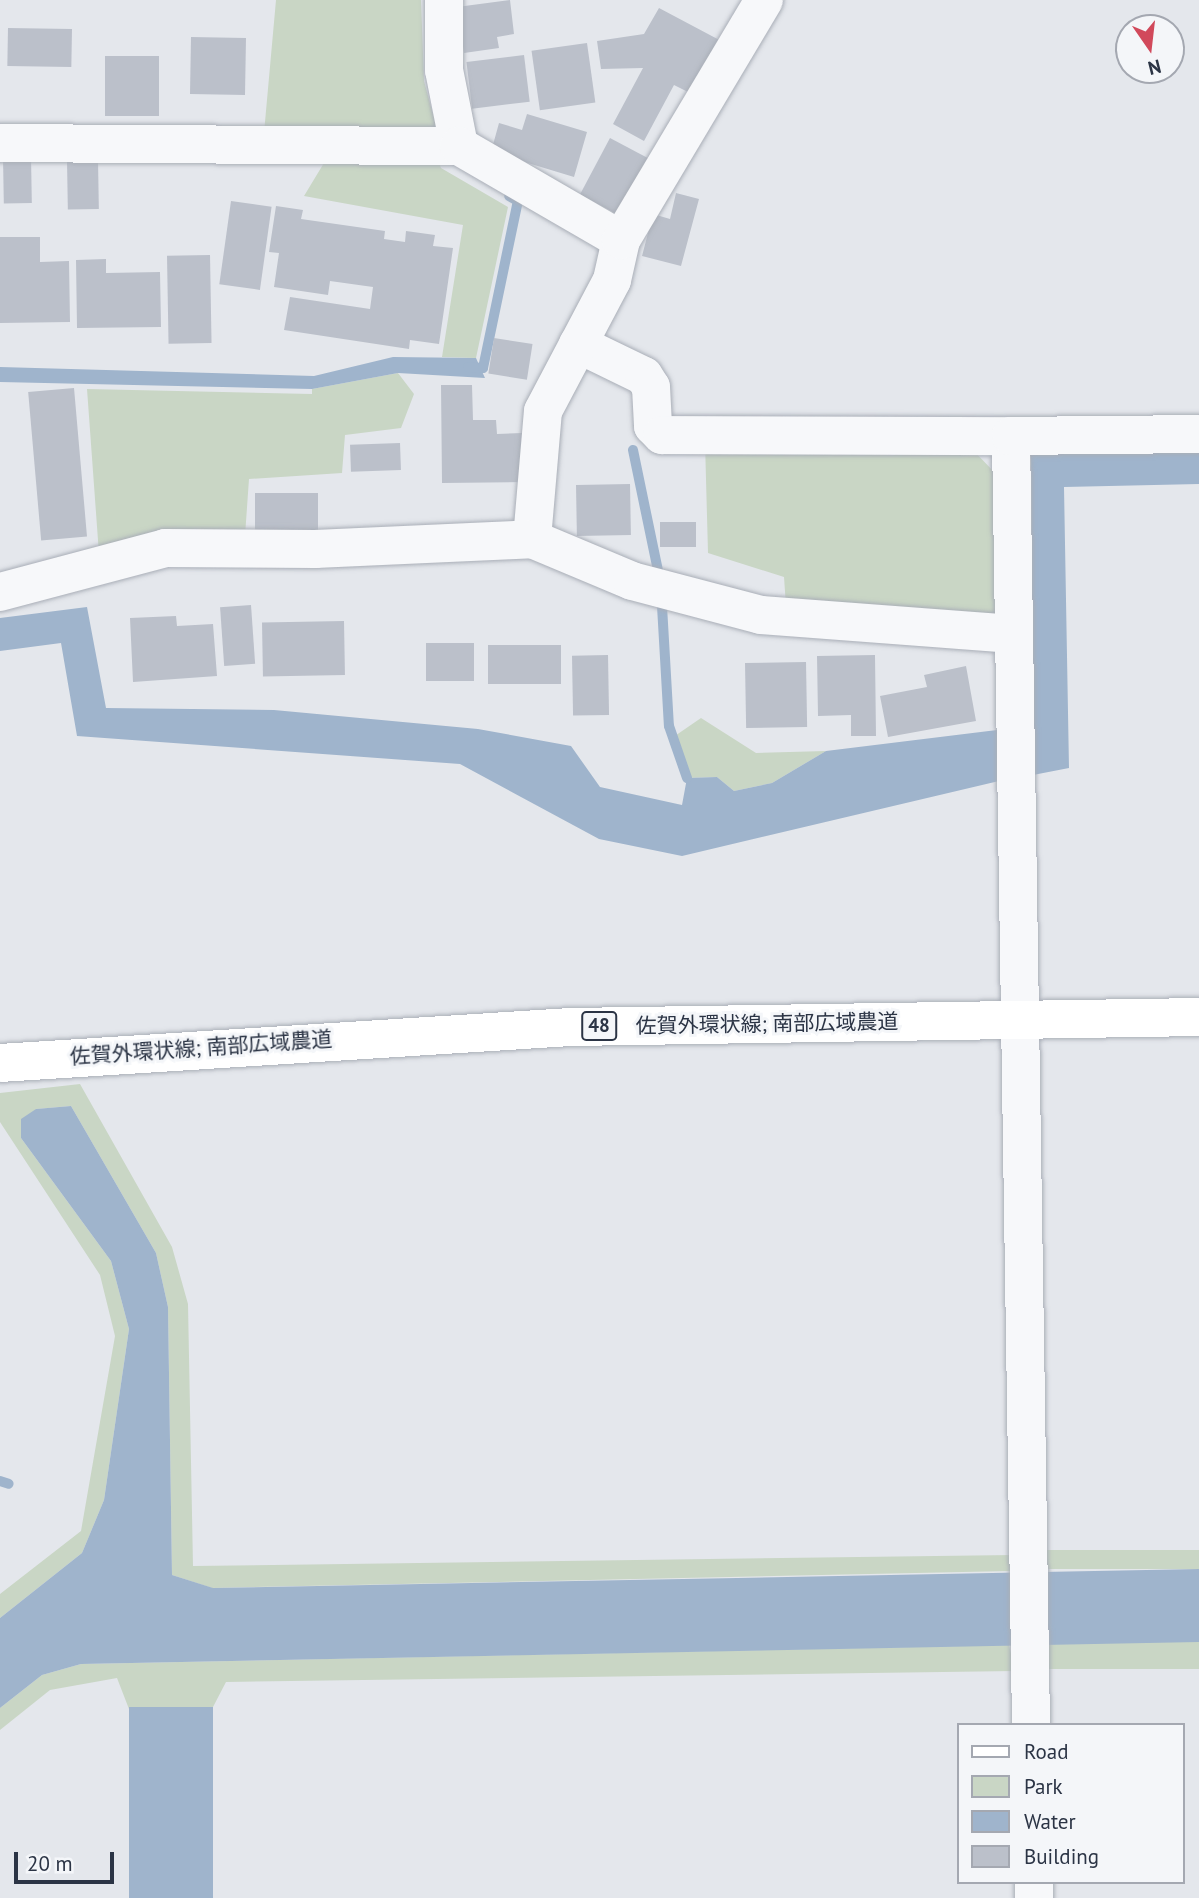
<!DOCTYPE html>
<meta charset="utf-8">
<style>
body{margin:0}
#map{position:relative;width:1199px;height:1898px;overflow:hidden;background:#e4e7ec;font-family:"PT Sans","Noto Sans JP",sans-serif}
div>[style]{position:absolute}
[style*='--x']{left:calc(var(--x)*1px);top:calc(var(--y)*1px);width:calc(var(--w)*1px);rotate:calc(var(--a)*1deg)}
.green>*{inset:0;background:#c9d6c5;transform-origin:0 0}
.water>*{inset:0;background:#9fb4cc;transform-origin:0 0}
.stream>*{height:10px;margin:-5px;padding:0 5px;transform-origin:5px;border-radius:5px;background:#9fb4cc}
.building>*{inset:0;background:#bbc0ca;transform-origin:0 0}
.roads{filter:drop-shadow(0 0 2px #a9aeb7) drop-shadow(0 0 2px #a9aeb7)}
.minor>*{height:38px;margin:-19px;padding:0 19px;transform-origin:19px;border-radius:19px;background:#f7f8fa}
.major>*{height:38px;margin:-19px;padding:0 19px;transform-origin:19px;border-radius:19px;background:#fff}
span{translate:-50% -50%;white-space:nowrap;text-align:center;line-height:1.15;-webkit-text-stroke:6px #f4f6f9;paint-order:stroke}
.shield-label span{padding:2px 5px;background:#f4f6f9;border:2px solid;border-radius:5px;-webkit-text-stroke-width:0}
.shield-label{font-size:19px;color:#2b3445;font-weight:700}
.street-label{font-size:21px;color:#2b3445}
.legend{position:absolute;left:957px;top:1723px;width:228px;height:161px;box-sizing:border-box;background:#f4f6f9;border:2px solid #a4a8b1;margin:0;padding:9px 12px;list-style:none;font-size:21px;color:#2b3445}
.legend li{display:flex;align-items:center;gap:14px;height:35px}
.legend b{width:35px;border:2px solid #a4a8b1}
.north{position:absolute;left:1115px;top:14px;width:70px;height:70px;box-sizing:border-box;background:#f4f6f9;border:2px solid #a4a8b1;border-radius:50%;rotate:166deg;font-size:19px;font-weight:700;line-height:28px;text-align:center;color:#2b3445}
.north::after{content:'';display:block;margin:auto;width:24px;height:32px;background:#d1495b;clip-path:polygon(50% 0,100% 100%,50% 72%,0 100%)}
.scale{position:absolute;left:14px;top:1852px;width:100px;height:32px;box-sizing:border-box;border:4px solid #2b3445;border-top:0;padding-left:9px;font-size:21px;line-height:24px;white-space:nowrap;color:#2b3445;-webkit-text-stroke:5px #f4f6f9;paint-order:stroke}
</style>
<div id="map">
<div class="green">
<div style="clip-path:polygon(276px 0,421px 0,424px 81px,438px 133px,264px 133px)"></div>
<div style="clip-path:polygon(330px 153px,436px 155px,441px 168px,508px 207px,476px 358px,442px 357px,463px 225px,304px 196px)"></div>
<div style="clip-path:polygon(398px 373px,414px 394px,401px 428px,345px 435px,342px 473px,249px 479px,245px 536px,99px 554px,87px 389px,312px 394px,312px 389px)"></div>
<div style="clip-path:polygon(705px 442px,968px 445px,1000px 478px,1002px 622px,786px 606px,784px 577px,708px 553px)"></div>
<div style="clip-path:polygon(701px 718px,756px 753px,826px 751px,772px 783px,734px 791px,717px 777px,687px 778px,669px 740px)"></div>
<div style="clip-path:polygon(80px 1084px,172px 1247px,188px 1304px,193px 1566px,1013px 1555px,1010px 1571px,212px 1588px,172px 1575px,168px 1307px,156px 1253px,71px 1106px,36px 1109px,21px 1138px,111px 1261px,129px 1329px,104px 1500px,82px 1553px,0 1618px,0 1594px,81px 1531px,115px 1336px,100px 1275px,0 1122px,0 1093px)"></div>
<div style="left:1199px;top:1550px;width:19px;height:156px;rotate:90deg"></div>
<div style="left:1199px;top:1642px;width:27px;height:152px;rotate:90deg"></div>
<div style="clip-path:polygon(1009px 1645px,1015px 1671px,226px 1682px,213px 1707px,129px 1709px,117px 1678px,50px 1690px,0 1730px,0 1708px,42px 1675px,81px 1664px)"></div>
</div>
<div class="water">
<div style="clip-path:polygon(393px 357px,476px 358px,485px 378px,398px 373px,312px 389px,0 382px,0 367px,314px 376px)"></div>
<div style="clip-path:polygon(1199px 448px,1199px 484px,1064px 487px,1069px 768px,1033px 775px,1031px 452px)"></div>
<div style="clip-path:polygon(87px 607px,106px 708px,274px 710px,478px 729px,571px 746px,600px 787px,682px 805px,687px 778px,717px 777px,734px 791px,772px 783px,826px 751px,997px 730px,999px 781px,682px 856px,599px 839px,460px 764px,77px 736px,61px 643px,0 651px,0 618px)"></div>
<div style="clip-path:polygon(71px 1106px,156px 1253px,168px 1307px,172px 1575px,213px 1588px,1199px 1569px,1199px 1642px,81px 1664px,42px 1675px,0 1708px,0 1618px,82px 1553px,104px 1500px,129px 1329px,111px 1261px,21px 1138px,21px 1119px,36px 1109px)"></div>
<div style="left:213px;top:1707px;width:191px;height:84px;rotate:90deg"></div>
</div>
<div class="stream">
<div style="--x:468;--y:367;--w:15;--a:4"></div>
<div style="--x:483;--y:368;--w:171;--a:-78.2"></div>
<div style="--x:518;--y:201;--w:10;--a:-151"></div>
<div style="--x:633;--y:450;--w:128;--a:78.3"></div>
<div style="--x:662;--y:606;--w:120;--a:86.7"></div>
<div style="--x:669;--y:726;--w:55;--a:70.9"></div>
<div style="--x:0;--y:1481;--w:9;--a:18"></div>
</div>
<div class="building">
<div style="clip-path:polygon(510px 0,514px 34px,497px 37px,499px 48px,464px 53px,457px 7px)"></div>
<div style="clip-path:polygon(659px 8px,725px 43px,696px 96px,674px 85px,644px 141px,613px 124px,643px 68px,601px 69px,597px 41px,644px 34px)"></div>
<div style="left:8px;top:28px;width:64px;height:38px;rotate:1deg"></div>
<div style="left:191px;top:37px;width:55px;height:57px;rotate:1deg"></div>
<div style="left:587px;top:43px;width:60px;height:56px;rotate:82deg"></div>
<div style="left:524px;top:55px;width:47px;height:58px;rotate:83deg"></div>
<div style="left:105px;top:56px;width:54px;height:60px"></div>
<div style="clip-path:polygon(527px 114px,587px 132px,574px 177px,491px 152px,499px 123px,522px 130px)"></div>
<div style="left:610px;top:138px;width:47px;height:64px;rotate:28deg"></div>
<div style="left:31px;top:156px;width:47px;height:28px;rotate:89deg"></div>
<div style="left:98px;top:160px;width:49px;height:31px;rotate:89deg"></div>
<div style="clip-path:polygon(676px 193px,699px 199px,681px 266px,642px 256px,653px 214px,670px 219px)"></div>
<div style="left:231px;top:201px;width:41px;height:84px;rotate:8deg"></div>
<div style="clip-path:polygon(276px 206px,303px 210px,301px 219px,385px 231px,384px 239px,405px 242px,406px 231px,435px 235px,433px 246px,453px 248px,439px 344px,410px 340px,409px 349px,284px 330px,290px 297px,370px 309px,373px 287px,330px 281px,328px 295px,274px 287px,279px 253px,269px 252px)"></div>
<div style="clip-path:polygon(0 237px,40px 237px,40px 262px,69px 261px,70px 322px,0 323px)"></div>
<div style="left:210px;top:255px;width:88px;height:43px;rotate:89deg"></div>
<div style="clip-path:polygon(106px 259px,106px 273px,160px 272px,161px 327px,77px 328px,76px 260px)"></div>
<div style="left:494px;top:338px;width:39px;height:36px;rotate:9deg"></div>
<div style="clip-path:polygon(441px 385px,472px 385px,473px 420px,496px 420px,497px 434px,523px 433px,523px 482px,442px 483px)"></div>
<div style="left:74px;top:388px;width:149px;height:46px;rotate:85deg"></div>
<div style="left:400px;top:443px;width:27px;height:50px;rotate:88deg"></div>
<div style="left:630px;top:484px;width:51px;height:54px;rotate:89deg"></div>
<div style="left:318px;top:493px;width:45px;height:63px;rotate:90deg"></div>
<div style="left:696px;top:522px;width:25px;height:36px;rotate:90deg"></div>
<div style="left:251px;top:605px;width:59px;height:31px;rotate:86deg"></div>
<div style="clip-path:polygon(176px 616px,177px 626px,213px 624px,217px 676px,133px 682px,130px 618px)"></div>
<div style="left:344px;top:621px;width:54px;height:82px;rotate:89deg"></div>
<div style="left:474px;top:643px;width:38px;height:48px;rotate:90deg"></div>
<div style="left:561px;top:645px;width:39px;height:73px;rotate:90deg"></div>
<div style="left:608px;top:655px;width:60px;height:36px;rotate:89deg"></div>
<div style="clip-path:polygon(875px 655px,876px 736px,851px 736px,851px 715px,818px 716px,817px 656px)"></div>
<div style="left:806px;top:662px;width:65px;height:61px;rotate:89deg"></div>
<div style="clip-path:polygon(966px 666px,976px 721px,888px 737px,880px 696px,927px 687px,924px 675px)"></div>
</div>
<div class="roads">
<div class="minor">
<div style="--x:444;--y:0;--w:70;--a:90"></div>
<div style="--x:444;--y:70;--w:77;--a:78.8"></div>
<div style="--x:0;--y:143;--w:459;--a:0.4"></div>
<div style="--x:459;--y:146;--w:187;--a:30.1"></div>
<div style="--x:578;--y:344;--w:73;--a:25.9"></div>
<div style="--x:644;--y:376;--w:13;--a:58"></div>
<div style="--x:651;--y:387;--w:39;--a:87"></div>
<div style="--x:653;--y:426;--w:13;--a:45"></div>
<div style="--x:662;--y:435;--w:349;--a:0.2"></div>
<div style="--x:532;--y:539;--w:128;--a:-85.1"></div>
<div style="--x:543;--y:411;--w:148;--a:-62.2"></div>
<div style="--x:612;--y:280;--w:41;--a:-77.3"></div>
<div style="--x:621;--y:240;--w:279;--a:-59.2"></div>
<div style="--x:0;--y:592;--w:171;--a:-14.9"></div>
<div style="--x:165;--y:548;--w:150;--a:0.4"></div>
<div style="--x:315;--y:549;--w:217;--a:-2.6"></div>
<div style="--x:532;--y:539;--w:108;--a:22.8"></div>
<div style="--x:632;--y:581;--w:133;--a:14.8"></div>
<div style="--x:761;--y:615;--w:253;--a:4.3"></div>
<div style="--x:1031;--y:1725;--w:1289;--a:-90.89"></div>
<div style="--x:1011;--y:436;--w:188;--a:-0.6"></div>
<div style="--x:1034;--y:1882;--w:16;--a:90"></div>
</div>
<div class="major">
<div style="--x:0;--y:1063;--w:572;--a:-3.61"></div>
<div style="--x:571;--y:1027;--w:628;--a:-0.91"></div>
</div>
</div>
<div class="shield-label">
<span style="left:599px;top:1026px">48</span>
</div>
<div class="street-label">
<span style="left:767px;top:1024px;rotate:-1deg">佐賀外環状線; 南部広域農道</span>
<span style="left:201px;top:1048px;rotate:-4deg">佐賀外環状線; 南部広域農道</span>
</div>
<ul class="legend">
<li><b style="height:9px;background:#fff"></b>Road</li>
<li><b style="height:19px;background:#c9d6c5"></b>Park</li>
<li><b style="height:19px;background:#9fb4cc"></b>Water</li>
<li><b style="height:19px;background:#bbc0ca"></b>Building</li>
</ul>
<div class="north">N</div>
<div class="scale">20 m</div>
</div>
